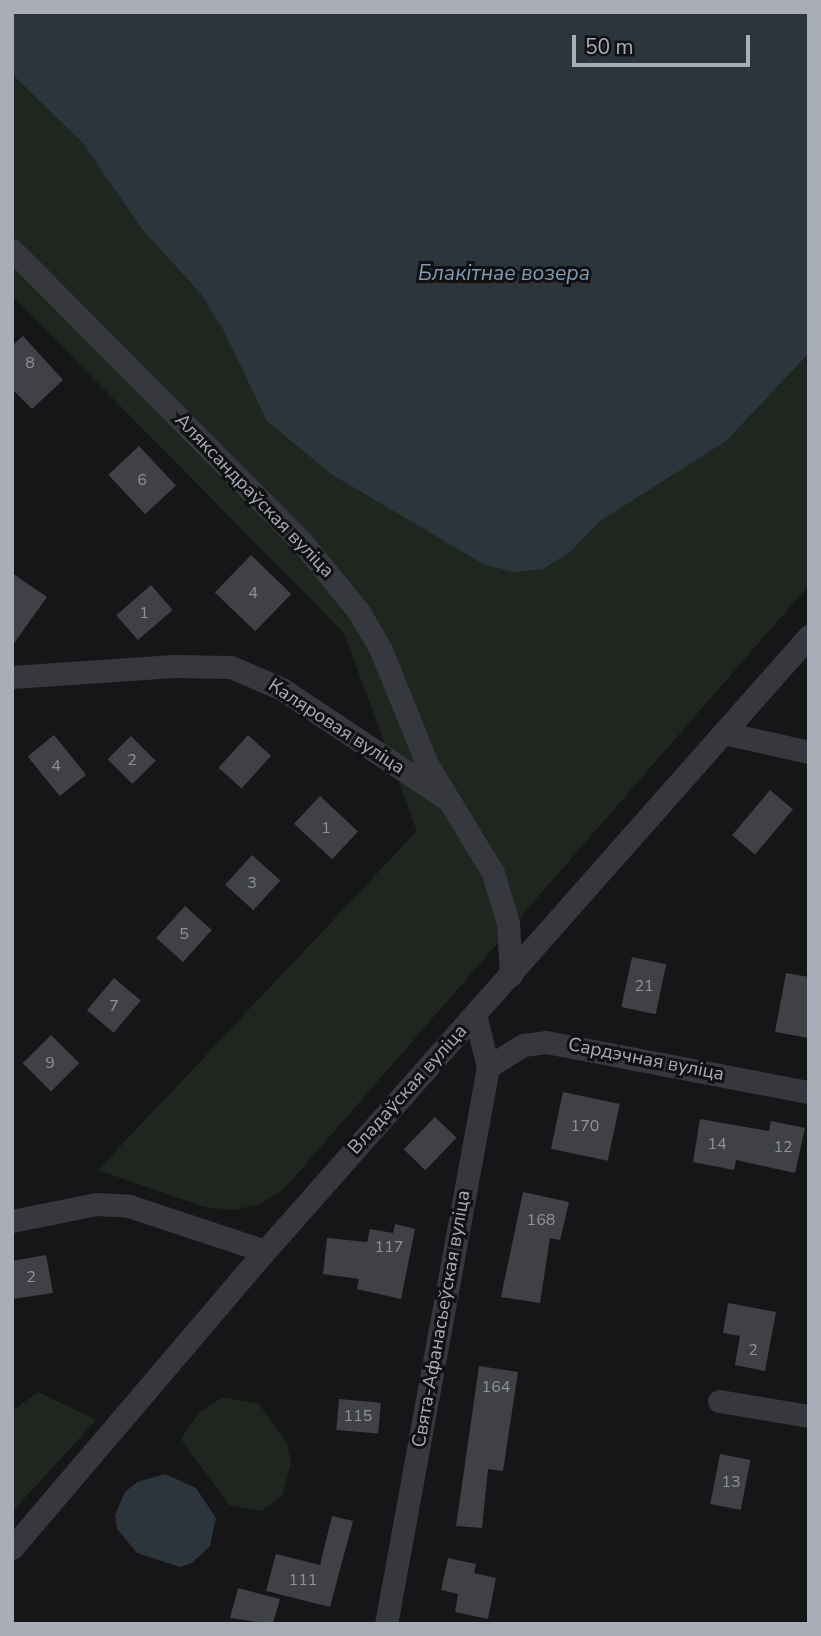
<!DOCTYPE html>
<meta charset="utf-8">
<style>
body{margin:0}
#map{position:relative;width:821px;height:1636px;overflow:hidden;background:#161618;font-family:"Nunito Sans",sans-serif}
div>[style]{position:absolute}
[style*='--x']{left:calc(var(--x)*1px);top:calc(var(--y)*1px);width:calc(var(--w)*1px);rotate:calc(var(--a)*1deg)}
.green>*{inset:0;background:#1e261f}
.water>*{inset:0;background:#2c353c}
.building>*{inset:0;background:#404145;transform-origin:0 0}
.street>*{height:23px;margin:-11.5px;padding:0 11.5px;transform-origin:11.5px;border-radius:11.5px;background:#37383d}
span{translate:-50% -50%;white-space:nowrap;text-align:center;line-height:1.15;-webkit-text-stroke:6px #111113;paint-order:stroke}
.number-label{font-size:16px;color:#8e929b}
.number-label span{-webkit-text-stroke-width:0}
.street-label{font-size:19px;color:#a8adb8}
.water-label{font-size:21px;color:#7f9bb3;font-style:italic}
.frame{position:absolute;inset:0;border:14px solid #a8adb8;pointer-events:none}
.scale{position:absolute;left:572px;top:35px;width:178px;height:32px;box-sizing:border-box;border:4px solid #a8adb8;border-top:0;padding-left:9px;font-size:21px;line-height:24px;white-space:nowrap;color:#a8adb8;-webkit-text-stroke:5px #111113;paint-order:stroke}
</style>
<div id="map">
<div class="green">
<div style="clip-path:polygon(12px 12px,809px 12px,809px 585px,284px 1189px,260px 1204px,234px 1210px,204px 1207px,98px 1170px,417px 831px,344px 633px,12px 296px)"></div>
<div style="clip-path:polygon(38px 1392px,96px 1420px,12px 1512px,12px 1411px)"></div>
<div style="clip-path:polygon(223px 1397px,259px 1404px,287px 1443px,291px 1463px,282px 1496px,261px 1511px,229px 1505px,181px 1439px,199px 1413px)"></div>
</div>
<div class="water">
<div style="clip-path:polygon(12px 12px,809px 12px,809px 353px,726px 441px,600px 521px,570px 552px,543px 569px,516px 572px,485px 565px,331px 474px,267px 421px,224px 331px,201px 294px,142px 229px,83px 143px,12px 74px)"></div>
<div style="clip-path:polygon(165px 1474px,196px 1488px,216px 1518px,210px 1546px,192px 1563px,180px 1567px,137px 1553px,117px 1529px,115px 1515px,125px 1492px,137px 1482px)"></div>
</div>
<div class="building">
<div style="clip-path:polygon(23px 336px,63px 380px,32px 409px,12px 389px,12px 346px)"></div>
<div style="left:139px;top:446px;width:54px;height:42px;rotate:47deg"></div>
<div style="left:251px;top:555px;width:56px;height:52px;rotate:44deg"></div>
<div style="clip-path:polygon(12px 573px,47px 597px,12px 646px)"></div>
<div style="left:151px;top:585px;width:33px;height:46px;rotate:49deg"></div>
<div style="left:54px;top:735px;width:51px;height:34px;rotate:51deg"></div>
<div style="left:248px;top:735px;width:31px;height:44px;rotate:42deg"></div>
<div style="left:131px;top:736px;width:35px;height:33px;rotate:45deg"></div>
<div style="left:770px;top:790px;width:30px;height:59px;rotate:40deg"></div>
<div style="left:320px;top:796px;width:52px;height:38px;rotate:43deg"></div>
<div style="left:252px;top:855px;width:38px;height:40px;rotate:42deg"></div>
<div style="left:185px;top:906px;width:36px;height:43px;rotate:42deg"></div>
<div style="left:632px;top:957px;width:35px;height:51px;rotate:12deg"></div>
<div style="clip-path:polygon(786px 973px,809px 977px,809px 1038px,775px 1032px)"></div>
<div style="left:114px;top:978px;width:35px;height:42px;rotate:40deg"></div>
<div style="left:51px;top:1035px;width:40px;height:40px;rotate:45deg"></div>
<div style="left:563px;top:1092px;width:58px;height:58px;rotate:12deg"></div>
<div style="left:435px;top:1117px;width:30px;height:45px;rotate:44deg"></div>
<div style="clip-path:polygon(700px 1119px,769px 1131px,771px 1121px,805px 1128px,795px 1173px,736px 1160px,734px 1170px,693px 1162px)"></div>
<div style="clip-path:polygon(523px 1192px,569px 1202px,560px 1240px,550px 1238px,540px 1303px,501px 1297px)"></div>
<div style="clip-path:polygon(395px 1224px,415px 1229px,401px 1299px,357px 1289px,359px 1279px,323px 1274px,327px 1238px,367px 1242px,370px 1229px,393px 1233px)"></div>
<div style="clip-path:polygon(46px 1255px,53px 1293px,12px 1299px,12px 1261px)"></div>
<div style="clip-path:polygon(728px 1303px,776px 1312px,765px 1371px,735px 1365px,740px 1336px,723px 1333px)"></div>
<div style="clip-path:polygon(479px 1366px,518px 1372px,503px 1471px,488px 1469px,482px 1528px,456px 1526px)"></div>
<div style="left:339px;top:1399px;width:42px;height:31px;rotate:5deg"></div>
<div style="left:720px;top:1454px;width:31px;height:51px;rotate:11deg"></div>
<div style="clip-path:polygon(332px 1516px,353px 1521px,330px 1607px,266px 1591px,276px 1554px,320px 1565px)"></div>
<div style="clip-path:polygon(448px 1558px,476px 1564px,474px 1573px,496px 1578px,488px 1619px,455px 1612px,458px 1594px,441px 1590px)"></div>
<div style="clip-path:polygon(238px 1588px,280px 1599px,273px 1624px,230px 1618px)"></div>
</div>
<div class="street">
<div style="--x:12;--y:250;--w:412;--a:45.2"></div>
<div style="--x:302;--y:542;--w:90;--a:50.8"></div>
<div style="--x:359;--y:612;--w:44;--a:59.9"></div>
<div style="--x:381;--y:650;--w:123;--a:68"></div>
<div style="--x:427;--y:764;--w:127;--a:58.8"></div>
<div style="--x:493;--y:873;--w:52;--a:73.3"></div>
<div style="--x:508;--y:923;--w:52;--a:86.7"></div>
<div style="--x:12;--y:677;--w:162;--a:-3.9"></div>
<div style="--x:174;--y:666;--w:57;--a:1"></div>
<div style="--x:231;--y:667;--w:56;--a:23.3"></div>
<div style="--x:282;--y:689;--w:195;--a:33.7"></div>
<div style="--x:724;--y:733;--w:87;--a:12.6"></div>
<div style="--x:488;--y:1067;--w:41;--a:-32.2"></div>
<div style="--x:523;--y:1045;--w:23;--a:-7"></div>
<div style="--x:546;--y:1042;--w:268;--a:10.8"></div>
<div style="--x:12;--y:1221;--w:86;--a:-11.4"></div>
<div style="--x:96;--y:1204;--w:33;--a:3"></div>
<div style="--x:129;--y:1206;--w:143;--a:18.3"></div>
<div style="--x:719;--y:1401;--w:91;--a:9.5"></div>
<div style="--x:12;--y:1548;--w:390;--a:-49.6"></div>
<div style="--x:265;--y:1251;--w:821;--a:-48.51"></div>
<div style="--x:386;--y:1624;--w:566;--a:-79.62"></div>
<div style="--x:488;--y:1067;--w:54;--a:-104"></div>
</div>
<div class="number-label">
<span style="left:30px;top:363px">8</span>
<span style="left:142px;top:480px">6</span>
<span style="left:253px;top:593px">4</span>
<span style="left:144px;top:613px">1</span>
<span style="left:132px;top:760px">2</span>
<span style="left:56px;top:766px">4</span>
<span style="left:326px;top:828px">1</span>
<span style="left:252px;top:883px">3</span>
<span style="left:184px;top:934px">5</span>
<span style="left:644px;top:986px">21</span>
<span style="left:114px;top:1006px">7</span>
<span style="left:50px;top:1063px">9</span>
<span style="left:585px;top:1126px">170</span>
<span style="left:717px;top:1144px">14</span>
<span style="left:783px;top:1147px">12</span>
<span style="left:541px;top:1220px">168</span>
<span style="left:389px;top:1247px">117</span>
<span style="left:31px;top:1277px">2</span>
<span style="left:753px;top:1350px">2</span>
<span style="left:496px;top:1387px">164</span>
<span style="left:358px;top:1416px">115</span>
<span style="left:731px;top:1482px">13</span>
<span style="left:303px;top:1580px">111</span>
</div>
<div class="street-label">
<span style="left:254px;top:496px;rotate:46deg">Аляксандраўская вуліца</span>
<span style="left:336px;top:727px;rotate:33deg">Каляровая вуліца</span>
<span style="left:646px;top:1060px;rotate:11deg">Сардэчная вуліца</span>
<span style="left:408px;top:1090px;rotate:-48deg">Владаўская вуліца</span>
<span style="left:442px;top:1319px;rotate:-80deg">Свята-Афанасьеўская вуліца</span>
</div>
<div class="water-label">
<span style="left:504px;top:273px">Блакітнае возера</span>
</div>
<div class="frame"></div>
<div class="scale">50 m</div>
</div>
